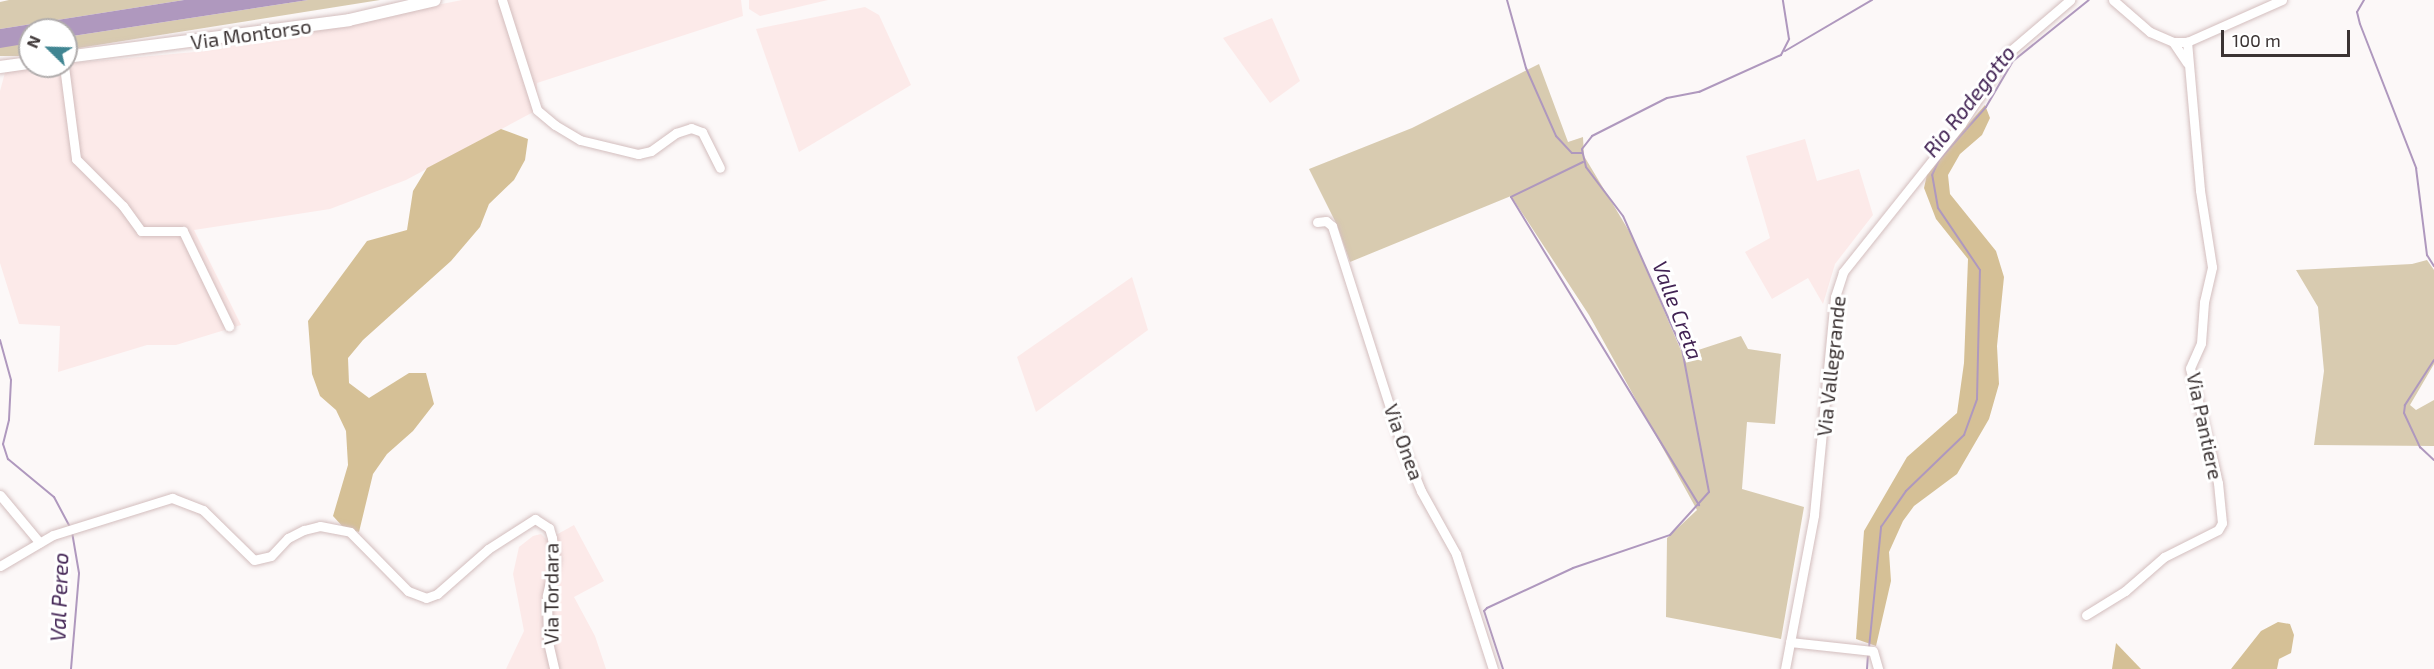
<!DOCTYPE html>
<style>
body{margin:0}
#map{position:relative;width:2434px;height:669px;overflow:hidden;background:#fcf8f8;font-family:"Exo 2",sans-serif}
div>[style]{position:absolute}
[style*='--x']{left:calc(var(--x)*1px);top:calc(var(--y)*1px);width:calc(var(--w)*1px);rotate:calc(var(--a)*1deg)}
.built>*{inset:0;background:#fceae9}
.green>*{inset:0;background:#d8cbb0;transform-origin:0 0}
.forest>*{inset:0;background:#d5c096}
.water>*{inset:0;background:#af98be}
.stream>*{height:2px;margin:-1px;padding:0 1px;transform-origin:1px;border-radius:1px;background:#af98be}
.roads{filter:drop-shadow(0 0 2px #d3bebe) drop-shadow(0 0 2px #d3bebe)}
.street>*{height:9px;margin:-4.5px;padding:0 4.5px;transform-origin:4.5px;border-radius:4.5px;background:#fff}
.secondary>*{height:12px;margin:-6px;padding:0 6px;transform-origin:6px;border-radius:6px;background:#fff}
span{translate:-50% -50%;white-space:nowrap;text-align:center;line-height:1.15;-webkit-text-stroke:6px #fff;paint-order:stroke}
.street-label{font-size:20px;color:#3b3333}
.water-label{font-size:21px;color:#412253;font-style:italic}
.north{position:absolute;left:18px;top:18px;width:60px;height:60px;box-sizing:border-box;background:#fff;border:2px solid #b1adad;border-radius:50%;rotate:293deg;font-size:16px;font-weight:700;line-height:24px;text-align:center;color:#3b3333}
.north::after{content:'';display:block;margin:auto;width:21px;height:27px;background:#408592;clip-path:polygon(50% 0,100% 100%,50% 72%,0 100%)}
.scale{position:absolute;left:2221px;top:30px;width:129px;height:27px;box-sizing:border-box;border:3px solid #3b3333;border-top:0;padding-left:8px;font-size:18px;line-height:21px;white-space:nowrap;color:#3b3333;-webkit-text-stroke:4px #fff;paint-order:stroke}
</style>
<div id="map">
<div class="built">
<div style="clip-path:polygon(462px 0,741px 0,743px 16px,537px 83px,537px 110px,406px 180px,330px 209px,194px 230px,241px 325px,176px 345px,147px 345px,58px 372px,60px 326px,19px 324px,0 263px,0 91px,6px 69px,206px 51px)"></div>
<div style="clip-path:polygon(749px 0,828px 0,760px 16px,749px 9px)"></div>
<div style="clip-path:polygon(865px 7px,879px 15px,911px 85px,799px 152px,756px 29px)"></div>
<div style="clip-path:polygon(1272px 18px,1300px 81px,1270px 103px,1223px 38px)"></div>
<div style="clip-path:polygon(1805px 139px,1817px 181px,1859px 169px,1873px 215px,1835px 264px,1823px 304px,1808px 278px,1772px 299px,1745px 252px,1770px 238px,1746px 156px)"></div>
<div style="clip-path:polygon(1132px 277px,1148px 330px,1036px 412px,1017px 357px)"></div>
<div style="clip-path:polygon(574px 525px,604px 581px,574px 597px,595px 636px,606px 669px,506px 669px,524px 631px,513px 574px,519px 547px,533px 536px,541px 534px,547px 540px)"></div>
</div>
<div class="green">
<div style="clip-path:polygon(9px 0,184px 0,0 29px,0 2px)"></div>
<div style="clip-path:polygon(308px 0,380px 0,66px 50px,66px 37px)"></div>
<div style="left:30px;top:43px;width:13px;height:30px;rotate:90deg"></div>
<div style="clip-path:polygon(1539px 64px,1568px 142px,1583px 137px,1584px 156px,1632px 236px,1683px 355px,1741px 336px,1748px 349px,1781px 354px,1775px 424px,1747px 422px,1742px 489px,1804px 507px,1781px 639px,1666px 617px,1667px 538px,1697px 510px,1589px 315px,1511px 196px,1350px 262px,1337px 225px,1309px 169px,1412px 128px)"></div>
<div style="clip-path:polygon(2427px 260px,2434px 270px,2434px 364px,2410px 405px,2416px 410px,2434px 400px,2434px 446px,2314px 445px,2324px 371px,2318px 307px,2296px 270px,2412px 264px)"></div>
</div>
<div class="forest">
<div style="clip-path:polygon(1985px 105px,1990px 118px,1982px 135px,1960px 154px,1948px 175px,1950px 194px,1996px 251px,2004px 277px,1997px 346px,1999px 384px,1989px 419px,1957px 474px,1914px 506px,1903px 521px,1889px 552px,1891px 581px,1876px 646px,1856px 639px,1864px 531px,1907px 457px,1957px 413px,1964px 363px,1968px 259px,1936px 219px,1924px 188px,1928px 170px)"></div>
<div style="clip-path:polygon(501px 129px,528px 139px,525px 160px,514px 180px,489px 204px,480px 227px,451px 261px,363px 340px,348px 358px,349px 383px,369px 398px,409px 373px,426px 373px,434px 404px,413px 431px,387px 454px,373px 474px,359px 532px,343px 527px,333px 516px,348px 465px,346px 431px,336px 410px,320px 396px,312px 374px,308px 321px,367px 241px,407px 230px,413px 191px,427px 168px)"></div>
<div style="clip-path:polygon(2278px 622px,2290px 624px,2294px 635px,2291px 653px,2279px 659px,2277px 669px,2231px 669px,2261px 631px)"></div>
<div style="clip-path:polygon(2116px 643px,2141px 669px,2112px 669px)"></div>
</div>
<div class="water">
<div style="clip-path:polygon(184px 0,308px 0,66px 37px,66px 30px,30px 30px,30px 43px,0 48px,0 29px)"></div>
</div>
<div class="stream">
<div style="--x:1507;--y:0;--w:71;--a:74.4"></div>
<div style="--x:1526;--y:68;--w:74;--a:66.2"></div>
<div style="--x:1556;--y:136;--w:23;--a:47"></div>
<div style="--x:1572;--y:153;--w:10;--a:0"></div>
<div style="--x:2364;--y:0;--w:14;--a:120"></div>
<div style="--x:2357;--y:12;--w:12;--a:76"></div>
<div style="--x:2360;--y:24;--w:155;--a:68.7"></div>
<div style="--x:2416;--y:168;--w:88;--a:82.8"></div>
<div style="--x:2427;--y:255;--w:13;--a:58"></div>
<div style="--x:1785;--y:51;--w:101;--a:-30.4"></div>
<div style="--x:1583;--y:162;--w:80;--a:154.1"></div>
<div style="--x:1511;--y:197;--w:361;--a:58.6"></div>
<div style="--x:0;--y:340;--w:41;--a:74.6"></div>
<div style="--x:11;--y:380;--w:40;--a:92.9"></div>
<div style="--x:9;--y:420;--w:25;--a:104"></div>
<div style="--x:3;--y:444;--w:16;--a:72"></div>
<div style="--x:8;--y:459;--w:60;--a:39.6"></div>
<div style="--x:54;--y:497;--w:34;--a:62"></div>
<div style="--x:2434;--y:360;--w:54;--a:122.8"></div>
<div style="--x:2405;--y:405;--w:8;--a:97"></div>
<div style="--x:2404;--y:413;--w:38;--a:65"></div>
<div style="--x:2420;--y:447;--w:19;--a:43"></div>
<div style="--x:1869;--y:648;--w:122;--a:-84.3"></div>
<div style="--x:1881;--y:527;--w:44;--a:-55.2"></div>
<div style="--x:1906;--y:491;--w:81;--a:-44"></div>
<div style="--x:1964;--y:435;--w:38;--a:-70"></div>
<div style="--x:1977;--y:399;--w:129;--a:-88.7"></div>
<div style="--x:1980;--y:270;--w:75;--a:-124.1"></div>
<div style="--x:1938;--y:208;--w:34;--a:-100"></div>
<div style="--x:1932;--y:175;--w:17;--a:-65"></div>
<div style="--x:1939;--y:160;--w:71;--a:-48.4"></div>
<div style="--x:1986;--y:107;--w:53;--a:-59.6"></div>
<div style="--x:2013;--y:61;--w:97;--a:-38.8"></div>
<div style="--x:71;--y:669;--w:96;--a:-85.2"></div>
<div style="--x:79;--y:573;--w:42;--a:-99.7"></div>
<div style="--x:1503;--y:669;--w:61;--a:-108.1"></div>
<div style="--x:1484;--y:611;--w:4;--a:-45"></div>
<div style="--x:1487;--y:608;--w:95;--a:-24.9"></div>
<div style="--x:1573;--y:568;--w:102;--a:-18.8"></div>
<div style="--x:1670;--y:535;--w:58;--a:-47.8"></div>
<div style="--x:1709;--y:492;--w:146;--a:-100.7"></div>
<div style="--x:1682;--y:349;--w:145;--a:-113.9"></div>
<div style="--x:1623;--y:216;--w:61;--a:-127.1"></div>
<div style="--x:1586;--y:167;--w:18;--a:-103"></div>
<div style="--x:1582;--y:149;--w:16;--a:-52"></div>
<div style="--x:1592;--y:136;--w:84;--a:-26.9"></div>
<div style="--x:1667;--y:98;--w:33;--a:-11"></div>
<div style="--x:1699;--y:92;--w:90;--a:-24.3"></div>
<div style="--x:1781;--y:55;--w:18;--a:-63"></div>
<div style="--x:1789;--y:39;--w:39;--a:-99"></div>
<div style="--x:1867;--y:669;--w:15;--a:-86"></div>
</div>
<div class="roads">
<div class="street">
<div style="--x:502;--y:0;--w:115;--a:72.3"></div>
<div style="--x:537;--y:110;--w:23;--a:40"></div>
<div style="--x:555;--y:125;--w:29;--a:31"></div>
<div style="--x:580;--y:140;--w:60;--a:13.6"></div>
<div style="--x:638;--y:154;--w:13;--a:-13"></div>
<div style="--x:651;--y:151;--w:31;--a:-36"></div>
<div style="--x:676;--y:133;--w:16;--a:-18"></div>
<div style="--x:691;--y:128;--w:12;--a:20"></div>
<div style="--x:702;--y:132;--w:40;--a:63.4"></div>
<div style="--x:2113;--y:0;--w:49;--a:40.9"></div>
<div style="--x:2150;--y:32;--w:25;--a:23"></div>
<div style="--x:2173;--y:42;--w:14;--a:0"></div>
<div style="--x:2187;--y:42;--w:104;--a:-23.9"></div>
<div style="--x:2173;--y:42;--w:25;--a:56"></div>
<div style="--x:64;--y:66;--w:94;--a:82.6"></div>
<div style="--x:76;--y:159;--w:66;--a:45"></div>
<div style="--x:123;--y:206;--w:31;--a:54"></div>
<div style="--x:141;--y:231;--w:42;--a:0"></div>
<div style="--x:183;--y:231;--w:106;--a:64.2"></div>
<div style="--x:1317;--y:222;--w:9;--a:-6"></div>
<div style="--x:1326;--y:221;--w:8;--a:40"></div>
<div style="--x:1332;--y:226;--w:227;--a:72.3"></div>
<div style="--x:1401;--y:442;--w:53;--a:67.8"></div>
<div style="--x:1421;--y:491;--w:72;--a:60.9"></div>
<div style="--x:1456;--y:554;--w:121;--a:72.2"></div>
<div style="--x:0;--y:495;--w:62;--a:50.2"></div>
<div style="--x:0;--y:566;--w:61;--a:-30.3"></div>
<div style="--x:53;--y:535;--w:125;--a:-17.3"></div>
<div style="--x:172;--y:498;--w:33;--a:21"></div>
<div style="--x:203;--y:510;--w:71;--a:44.4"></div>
<div style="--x:254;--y:560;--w:17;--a:-13"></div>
<div style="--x:271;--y:556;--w:25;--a:-47"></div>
<div style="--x:288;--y:538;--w:18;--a:-27"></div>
<div style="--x:304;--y:530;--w:16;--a:-14"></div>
<div style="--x:320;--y:526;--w:31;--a:11"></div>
<div style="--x:350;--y:532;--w:83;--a:45.5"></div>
<div style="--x:408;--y:591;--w:19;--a:21"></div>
<div style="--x:426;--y:598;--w:12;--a:-20"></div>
<div style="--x:437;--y:594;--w:68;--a:-41.4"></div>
<div style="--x:488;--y:549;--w:56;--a:-32.6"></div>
<div style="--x:535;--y:519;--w:17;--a:33"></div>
<div style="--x:549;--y:528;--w:10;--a:73"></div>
<div style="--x:552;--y:538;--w:22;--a:82"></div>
<div style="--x:555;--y:560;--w:37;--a:103"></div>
<div style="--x:547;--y:596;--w:46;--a:88.8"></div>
<div style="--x:548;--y:642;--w:28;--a:77"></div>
<div style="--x:2086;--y:615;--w:46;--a:-31.6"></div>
<div style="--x:2125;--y:591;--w:52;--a:-41.1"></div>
<div style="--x:2164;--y:557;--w:60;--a:-26.6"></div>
<div style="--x:2218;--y:530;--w:8;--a:-60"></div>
<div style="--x:2222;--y:523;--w:40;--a:-95.7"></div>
<div style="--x:2218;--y:483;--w:118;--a:-103.7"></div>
<div style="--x:2190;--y:368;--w:27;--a:-66"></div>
<div style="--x:2201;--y:343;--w:41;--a:-85.8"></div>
<div style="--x:2204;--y:302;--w:36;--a:-77"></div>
<div style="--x:2212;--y:267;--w:78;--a:-98.9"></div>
<div style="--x:2200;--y:190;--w:149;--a:-95"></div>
<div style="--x:1790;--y:642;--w:83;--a:6.2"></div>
<div style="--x:1873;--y:651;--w:19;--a:74"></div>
<div style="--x:1785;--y:669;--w:157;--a:-79.3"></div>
<div style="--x:1814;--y:515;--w:219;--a:-84.5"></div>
<div style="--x:1835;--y:297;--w:26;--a:-72"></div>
<div style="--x:1843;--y:272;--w:189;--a:-51.4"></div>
<div style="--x:1961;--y:124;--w:85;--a:-56.5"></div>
<div style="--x:2008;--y:53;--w:82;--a:-40.5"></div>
</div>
<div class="secondary">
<div style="--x:66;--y:57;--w:285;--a:-7.4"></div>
<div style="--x:349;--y:20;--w:88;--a:-13.1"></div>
<div style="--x:0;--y:67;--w:30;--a:-8"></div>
</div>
</div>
<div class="street-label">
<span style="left:251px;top:34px;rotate:-8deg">Via Montorso</span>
<span style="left:1831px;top:366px;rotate:-84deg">Via Vallegrande</span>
<span style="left:2205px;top:426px;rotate:78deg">Via Pantiere</span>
<span style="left:1404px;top:442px;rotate:70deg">Via Onea</span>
<span style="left:551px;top:594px;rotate:-90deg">Via Tordara</span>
</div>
<div class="water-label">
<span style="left:1969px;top:101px;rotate:-52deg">Rio Rodegotto</span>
<span style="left:1678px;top:310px;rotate:69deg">Valle Creta</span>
<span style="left:59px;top:597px;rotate:-88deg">Val Pereo</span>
</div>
<div class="north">N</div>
<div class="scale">100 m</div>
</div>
